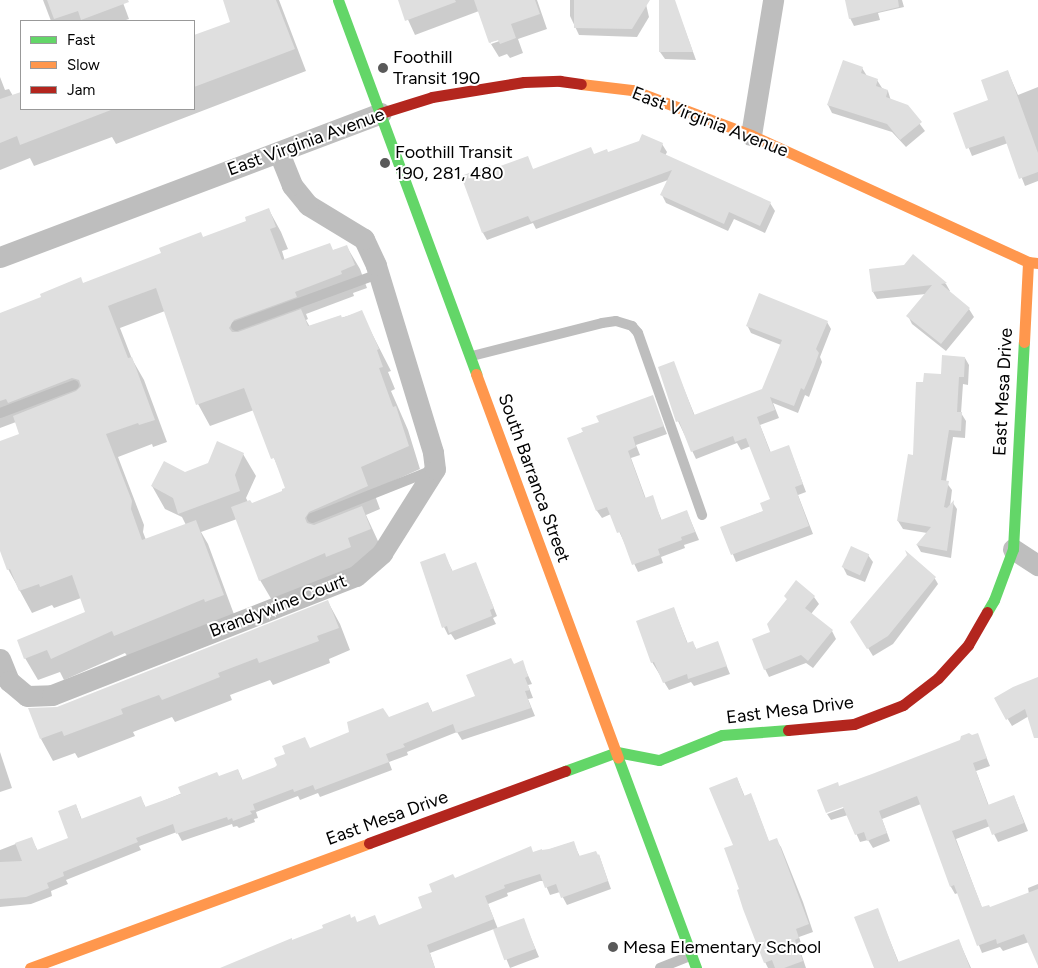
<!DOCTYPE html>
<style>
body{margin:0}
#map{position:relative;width:1038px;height:968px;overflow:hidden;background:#fff;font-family:Figtree,sans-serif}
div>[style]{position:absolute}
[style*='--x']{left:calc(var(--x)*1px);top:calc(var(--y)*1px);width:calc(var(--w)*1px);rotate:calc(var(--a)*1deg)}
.shadow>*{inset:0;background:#0003}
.building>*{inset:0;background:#dfdfdf;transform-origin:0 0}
.lane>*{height:10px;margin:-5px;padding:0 5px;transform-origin:5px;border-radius:5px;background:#bebebe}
.street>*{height:21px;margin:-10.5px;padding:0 10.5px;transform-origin:10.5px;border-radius:10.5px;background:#bebebe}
.fast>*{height:11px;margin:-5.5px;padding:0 5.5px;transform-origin:5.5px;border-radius:5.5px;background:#63d668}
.slow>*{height:11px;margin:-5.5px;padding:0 5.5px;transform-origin:5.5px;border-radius:5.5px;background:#ff974d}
.jam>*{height:11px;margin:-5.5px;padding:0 5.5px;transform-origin:5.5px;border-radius:5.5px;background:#b3261e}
.dots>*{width:14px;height:14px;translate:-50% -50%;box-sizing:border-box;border:2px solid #fff;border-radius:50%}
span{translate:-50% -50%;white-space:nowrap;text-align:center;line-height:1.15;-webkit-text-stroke:4px #fff;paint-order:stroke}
.poi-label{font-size:18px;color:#000}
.left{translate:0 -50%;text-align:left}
.street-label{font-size:18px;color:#000}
.legend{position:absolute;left:20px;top:20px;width:175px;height:90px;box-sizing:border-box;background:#fff;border:1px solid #999;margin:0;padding:6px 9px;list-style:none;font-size:15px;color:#000}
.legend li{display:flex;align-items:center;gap:10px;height:25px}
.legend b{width:25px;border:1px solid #999}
</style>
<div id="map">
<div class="shadow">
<div style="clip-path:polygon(43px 0,122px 0,129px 19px,123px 21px,51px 21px)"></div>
<div style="clip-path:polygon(224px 0,279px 0,306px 71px,116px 144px,112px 137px,34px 166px,30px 158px,0 170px,0 77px,5px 90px,9px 89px,13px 96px,21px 93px,21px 109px,194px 109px,194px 36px,232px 22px)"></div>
<div style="clip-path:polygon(399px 0,537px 0,547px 29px,518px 39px,523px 53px,510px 58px,507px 54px,499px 57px,491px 44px,505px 39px,491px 41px,491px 44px,479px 11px,415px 35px)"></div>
<div style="clip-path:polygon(570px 0,645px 0,649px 17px,637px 37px,579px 35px,570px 16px)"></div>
<div style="clip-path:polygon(660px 0,674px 0,696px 60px,665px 59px,660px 52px)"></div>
<div style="clip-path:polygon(846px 0,902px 0,904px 7px,878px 13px,880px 20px,854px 26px,850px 18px)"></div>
<div style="clip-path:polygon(862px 68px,867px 76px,877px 80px,882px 88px,888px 91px,891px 101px,907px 107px,925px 131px,906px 147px,892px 132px,832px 113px,828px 105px)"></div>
<div style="clip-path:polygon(1008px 72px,1018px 95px,1038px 87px,1038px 181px,1025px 186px,1008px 143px,972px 156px,955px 114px,990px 101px)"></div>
<div style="clip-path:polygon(662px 144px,667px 152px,665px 156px,770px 203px,775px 211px,765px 233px,734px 219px,728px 231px,666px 203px,662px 195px,668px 180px,536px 229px,533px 223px,487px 240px,483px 233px,492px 170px,527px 157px,533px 170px,594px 155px)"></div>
<div style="clip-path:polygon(evenodd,269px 210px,281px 232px,288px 249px,282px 251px,285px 261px,347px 247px,360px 269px,367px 288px,353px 293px,354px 296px,306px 314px,308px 319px,306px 320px,310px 327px,361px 312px,391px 371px,388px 372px,395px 389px,391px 391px,408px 430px,420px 469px,373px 490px,380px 509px,366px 515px,383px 552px,363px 569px,273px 602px,260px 580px,237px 519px,201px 532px,208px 544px,235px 617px,128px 657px,125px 653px,64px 680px,60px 672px,38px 680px,25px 658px,87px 613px,81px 598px,54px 608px,52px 605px,32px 613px,8px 569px,0 539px,0 443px,21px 435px,16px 422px,0 428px,0 315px,248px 222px,269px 210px,165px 311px,198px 404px,210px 426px,254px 410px,287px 489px,284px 492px,251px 504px,248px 502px,246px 498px,256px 476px,243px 454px,185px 473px,152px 486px,165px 509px,182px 517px,186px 525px,146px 540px,143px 532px,144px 525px,118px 457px,152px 444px,153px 447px,167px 442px,144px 380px,132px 359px,120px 328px,165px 311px)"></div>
<div style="clip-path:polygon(913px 256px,946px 284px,950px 291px,947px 291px,969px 309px,974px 317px,946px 351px,912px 324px,908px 316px,926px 294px,877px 299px,873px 292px,904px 266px)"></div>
<div style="clip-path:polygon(827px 322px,831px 329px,820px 357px,822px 362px,809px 397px,805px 395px,798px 413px,773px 403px,779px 418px,760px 425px,771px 453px,788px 447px,792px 455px,806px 492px,798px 495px,813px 534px,736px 562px,722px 527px,764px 511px,771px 500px,751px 446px,741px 450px,737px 443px,696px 459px,678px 421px,673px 362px,695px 416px,763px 390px,781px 345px,751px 333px,747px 325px)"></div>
<div style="clip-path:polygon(965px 358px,969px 365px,968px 385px,963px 384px,961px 413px,966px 421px,965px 438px,953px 437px,946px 482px,952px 490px,950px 507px,953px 503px,957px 509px,951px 558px,921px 552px,917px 545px,927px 533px,903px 529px,898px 521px,915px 456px,924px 384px,942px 375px)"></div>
<div style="clip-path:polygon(652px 397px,667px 434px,636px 445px,640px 455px,631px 458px,646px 499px,652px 497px,662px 521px,687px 512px,699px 540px,684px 545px,685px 548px,661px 557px,663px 563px,638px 572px,611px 514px,602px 518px,597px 511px,569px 439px)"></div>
<div style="clip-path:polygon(444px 554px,453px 572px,476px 564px,497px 616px,493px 618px,496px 624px,455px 640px,451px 634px,448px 635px,444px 627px)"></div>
<div style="clip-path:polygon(868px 555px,873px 562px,865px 582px,847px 575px,843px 567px)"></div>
<div style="clip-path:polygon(934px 577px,938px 584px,893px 644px,873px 656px,852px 622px)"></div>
<div style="clip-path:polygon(785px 596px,814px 597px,819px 604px,811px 614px,832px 631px,836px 639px,813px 668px,806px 663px,769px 677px,765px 669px,788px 600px)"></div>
<div style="clip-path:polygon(328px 602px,340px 624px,350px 650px,329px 659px,330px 663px,273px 685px,270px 680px,230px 695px,232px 700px,175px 722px,172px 717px,133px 732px,135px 736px,78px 758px,75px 753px,53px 761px,41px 739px,57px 708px)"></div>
<div style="clip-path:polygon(674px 609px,688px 644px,692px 642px,697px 650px,717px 643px,730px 674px,694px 686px,691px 682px,669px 690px,652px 662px)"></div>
<div style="clip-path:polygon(522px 662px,532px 684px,528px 685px,533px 698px,528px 699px,535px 716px,462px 740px,457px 732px,407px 752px,408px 755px,389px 762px,392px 770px,320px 797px,318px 793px,300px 800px,298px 796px,256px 812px,258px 818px,254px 819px,255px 822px,239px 828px,237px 826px,233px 827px,232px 824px,182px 841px,177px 832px,139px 846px,141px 850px,66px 880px,68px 884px,51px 891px,52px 896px,31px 904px,0 907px,0 850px,31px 838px,38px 851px,69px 839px,76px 805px,82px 820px,141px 798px,146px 808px,238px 770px,243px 781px,276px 768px,310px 749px,428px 703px,433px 713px,476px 697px,514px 665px)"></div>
<div style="clip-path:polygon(1038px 680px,1038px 718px,1029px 716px,1012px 726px,995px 698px)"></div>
<div style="clip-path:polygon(977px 734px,990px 766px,976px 771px,989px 806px,1014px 796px,1028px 831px,998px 842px,990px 826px,956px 839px,982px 908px,990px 908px,1029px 894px,1028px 888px,1038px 884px,1038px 947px,1029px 942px,1003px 951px,1000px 947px,982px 953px,958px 893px,955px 894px,951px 887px,921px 804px,882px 819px,890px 841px,873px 848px,868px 840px,860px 842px,848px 815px,831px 820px,827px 814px,849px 806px,840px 788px)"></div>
<div style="clip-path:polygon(0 752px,12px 788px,0 792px)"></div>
<div style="clip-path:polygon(737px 778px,745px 797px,754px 802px,769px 842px,776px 840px,781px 847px,803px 902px,813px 932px,799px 937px,802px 946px,799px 947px,806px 968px,768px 968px,765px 962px,735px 845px)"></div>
<div style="clip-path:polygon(573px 842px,580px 857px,599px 855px,611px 889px,567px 905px,560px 892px,550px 895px,544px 881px,540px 881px,507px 893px,508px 896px,488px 904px,498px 929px,523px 919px,539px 957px,510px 968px,494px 929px,430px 953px,435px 968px,252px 968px,292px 942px,351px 919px,357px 923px,374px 916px,379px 926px,424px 909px,433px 893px,455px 879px)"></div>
<div style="clip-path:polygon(877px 909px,899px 963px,959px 941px,971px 968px,878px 968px)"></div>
</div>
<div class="building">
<div style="clip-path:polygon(47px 0,128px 0,129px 2px,81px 20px,78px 11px,54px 19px)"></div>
<div style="clip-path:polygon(223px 0,276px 0,295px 49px,194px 87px,194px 35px,230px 22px)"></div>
<div style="clip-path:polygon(398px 0,455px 0,456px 2px,405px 21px)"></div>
<div style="clip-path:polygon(474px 0,535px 0,540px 14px,511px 24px,516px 38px,500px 44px,498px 40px,489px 43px)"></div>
<div style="clip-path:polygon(574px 0,650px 0,632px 29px,574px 28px)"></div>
<div style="clip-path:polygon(659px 0,675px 0,693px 52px,659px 52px)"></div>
<div style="clip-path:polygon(845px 0,898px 0,899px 7px,849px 19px)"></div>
<div style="clip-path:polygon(843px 60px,863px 67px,861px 73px,878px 79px,876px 86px,888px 90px,886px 97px,908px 105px,922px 122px,900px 140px,887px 124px,827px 105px)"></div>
<div style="clip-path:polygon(1008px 70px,1038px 153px,1038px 172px,1019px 179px,1004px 136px,966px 149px,953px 113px,988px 100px,981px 80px)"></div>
<div style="clip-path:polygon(21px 92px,21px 109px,111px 110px,20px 145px,17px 136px,0 143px,0 99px)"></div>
<div style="clip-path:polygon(642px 134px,663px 143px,660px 152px,771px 202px,760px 226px,729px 212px,724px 224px,660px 195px,672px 170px,531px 222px,528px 216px,482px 233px,461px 176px,490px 165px,492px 169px,528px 156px,533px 169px,591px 147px,594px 154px,607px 149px,608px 152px,639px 141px)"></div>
<div style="clip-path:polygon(269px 208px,276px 227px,270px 229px,282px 260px,330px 243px,333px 250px,347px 245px,355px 265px,341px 271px,342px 274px,295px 292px,297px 297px,234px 320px,229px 328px,232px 332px,238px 332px,301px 309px,308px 326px,341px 315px,342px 318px,362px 310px,379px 349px,377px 350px,383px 367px,379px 368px,393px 407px,396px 406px,409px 446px,361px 467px,368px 486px,309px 512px,305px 518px,307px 523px,314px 525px,362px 506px,371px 529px,348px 538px,351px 547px,326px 557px,325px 553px,259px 581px,231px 507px,250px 500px,252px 503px,282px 491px,282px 489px,285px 488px,274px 458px,271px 459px,244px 388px,196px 405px,156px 288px,118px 302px,108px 306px,128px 358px,132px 357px,155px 420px,139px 425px,138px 423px,106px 434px,132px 501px,131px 509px,142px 540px,196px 520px,224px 595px,205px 602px,204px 599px,114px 636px,112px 631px,51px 659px,47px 650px,24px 659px,17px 640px,85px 612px,72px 575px,40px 587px,39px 584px,19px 591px,10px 569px,7px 570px,0 551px,0 441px,19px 434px,13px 416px,76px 391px,81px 386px,79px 380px,72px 378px,8px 403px,6px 399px,0 401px,0 313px,41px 297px,40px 294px,81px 277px,83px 283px,161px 253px,159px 248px,201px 232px,203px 237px,246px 221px,245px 217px)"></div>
<div style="clip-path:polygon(913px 254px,947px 283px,941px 284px,970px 308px,941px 344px,906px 316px,932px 285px,872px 292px,869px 269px,904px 265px)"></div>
<div style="clip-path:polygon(759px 293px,828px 321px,816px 349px,819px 353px,814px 367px,804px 390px,801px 388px,794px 406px,770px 397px,775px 410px,757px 417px,770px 452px,789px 445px,803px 484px,795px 487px,809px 526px,731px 555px,720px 527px,763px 511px,760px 503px,770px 499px,746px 438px,735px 442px,733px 436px,691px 452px,679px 421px,676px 422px,658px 367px,674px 361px,694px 415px,762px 389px,782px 340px,746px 326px)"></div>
<div style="clip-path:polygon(942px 355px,965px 357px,964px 377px,959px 377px,957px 412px,962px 412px,961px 431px,949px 430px,941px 480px,949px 481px,944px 507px,947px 508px,954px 500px,947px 551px,916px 545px,931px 527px,897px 521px,908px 454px,913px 455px,916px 382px,923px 382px,924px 373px,941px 374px)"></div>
<div style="clip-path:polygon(653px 395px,664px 426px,633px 437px,636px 447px,628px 451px,645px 498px,653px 495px,661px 520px,687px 510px,695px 532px,681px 537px,682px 540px,658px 549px,660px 555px,632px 565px,620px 532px,617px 533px,607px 507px,596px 511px,567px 438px,583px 432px,581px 428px,599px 422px,596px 416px)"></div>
<div style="clip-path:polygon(217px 441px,244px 453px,235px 475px,240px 491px,178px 514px,173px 498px,151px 486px,164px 461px,185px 472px,208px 463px)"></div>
<div style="left:851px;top:546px;width:20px;height:23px;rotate:24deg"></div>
<div style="clip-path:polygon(905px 550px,936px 577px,888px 636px,867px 649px,850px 622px,907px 555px)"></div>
<div style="clip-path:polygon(445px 553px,452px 571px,476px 562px,494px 608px,490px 610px,492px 616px,449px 633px,447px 626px,442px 628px,420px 562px)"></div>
<div style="clip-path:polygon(796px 580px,815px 596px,805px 608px,833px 630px,808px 661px,801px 655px,764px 670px,752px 639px,770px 632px,767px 624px,787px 599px,784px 596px)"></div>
<div style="clip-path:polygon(328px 600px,339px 628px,317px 636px,319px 641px,259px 663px,257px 658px,218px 673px,220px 677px,190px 689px,162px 700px,159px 695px,121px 709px,123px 714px,64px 736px,62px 731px,40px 739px,28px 708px,57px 707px)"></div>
<div style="clip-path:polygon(674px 607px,687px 643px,693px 641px,696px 649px,718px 641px,727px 666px,688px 679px,687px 674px,663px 683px,654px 662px,651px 663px,636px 621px)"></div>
<div style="clip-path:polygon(511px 658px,514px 664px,523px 660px,528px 676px,525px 678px,530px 690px,525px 691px,531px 708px,456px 733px,453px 724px,403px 744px,405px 747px,386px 754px,389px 762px,315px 790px,313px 785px,294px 792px,293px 789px,253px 804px,255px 810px,250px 811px,252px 814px,233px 821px,232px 818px,228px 820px,227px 817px,176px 834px,173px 824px,136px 838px,138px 842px,63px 872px,64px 876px,47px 883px,49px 888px,26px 897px,0 899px,0 862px,22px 861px,15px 843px,32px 837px,37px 850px,68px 838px,58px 811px,76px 804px,81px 819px,141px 796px,145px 807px,181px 794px,178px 787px,217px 772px,219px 776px,238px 769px,242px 780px,275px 767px,277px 765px,274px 758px,285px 754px,282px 746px,305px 737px,310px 748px,349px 732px,347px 722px,383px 708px,389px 717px,428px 702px,432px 712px,475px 696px,466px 675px)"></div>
<div style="clip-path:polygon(1038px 677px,1038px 738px,1034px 738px,1025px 709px,1006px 720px,994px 698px,1013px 687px)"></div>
<div style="clip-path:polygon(969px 733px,972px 735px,978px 733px,987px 758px,973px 763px,988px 805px,1014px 795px,1024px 823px,992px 835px,986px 819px,952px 831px,982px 907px,989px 905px,990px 907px,1038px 889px,1038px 966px,1024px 934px,997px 944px,996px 939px,977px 946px,954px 885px,950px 887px,917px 796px,879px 811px,887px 833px,867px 841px,864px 832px,855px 835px,843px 807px,826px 813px,817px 790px,838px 782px,839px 786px,872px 774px,960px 740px,961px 736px)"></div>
<div style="clip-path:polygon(737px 777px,744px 796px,751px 793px,769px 841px,777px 838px,809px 924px,796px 929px,799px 938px,795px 940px,803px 961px,784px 968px,775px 968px,772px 960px,764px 963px,743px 909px,737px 890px,739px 889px,724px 848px,733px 845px,709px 788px)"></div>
<div style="clip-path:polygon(574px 841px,579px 856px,596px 851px,598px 855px,599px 854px,608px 881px,561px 898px,556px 884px,545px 888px,540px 874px,504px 885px,505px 888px,485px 896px,494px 919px,427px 945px,435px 968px,220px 968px,292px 938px,292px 940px,323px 928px,322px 925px,350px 914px,351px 918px,355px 916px,357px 922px,375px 915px,379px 925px,422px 908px,418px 897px,432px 892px,429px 884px,453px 874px,455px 878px,531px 846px,533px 852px,542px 849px,542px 850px,549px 849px)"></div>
<div style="clip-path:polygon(878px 908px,898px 962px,959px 939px,970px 968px,874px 968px,854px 917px)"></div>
<div style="left:524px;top:918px;width:33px;height:33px;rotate:70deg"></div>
</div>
<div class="lane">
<div style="--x:236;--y:326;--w:151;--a:-20.1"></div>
<div style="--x:472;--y:356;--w:134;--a:-14.2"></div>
<div style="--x:602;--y:323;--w:14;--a:-8"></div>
<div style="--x:616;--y:321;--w:17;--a:17"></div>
<div style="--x:632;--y:326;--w:9;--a:49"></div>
<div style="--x:638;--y:333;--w:193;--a:70.6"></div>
<div style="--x:0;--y:413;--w:79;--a:-20.7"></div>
<div style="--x:312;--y:518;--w:127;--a:-21.7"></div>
<div style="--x:660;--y:968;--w:32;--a:-22"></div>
</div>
<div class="street">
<div style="--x:751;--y:135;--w:137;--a:-80.7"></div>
<div style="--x:0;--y:257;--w:407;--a:-20.7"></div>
<div style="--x:1013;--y:549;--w:30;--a:33"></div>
<div style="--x:0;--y:659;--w:24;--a:68"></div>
<div style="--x:9;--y:681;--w:23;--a:40"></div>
<div style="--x:27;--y:696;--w:25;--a:-2"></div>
<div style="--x:52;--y:695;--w:326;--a:-21.4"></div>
<div style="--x:356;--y:576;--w:35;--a:-41"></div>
<div style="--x:382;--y:553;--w:99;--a:-57.8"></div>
<div style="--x:435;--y:469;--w:17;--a:-97"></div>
<div style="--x:433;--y:452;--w:195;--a:-107"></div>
<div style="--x:376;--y:265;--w:29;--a:-115"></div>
<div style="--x:364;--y:239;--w:66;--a:-148.7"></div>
<div style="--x:308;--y:205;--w:26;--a:-129"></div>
<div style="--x:292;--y:185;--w:35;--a:-112"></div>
</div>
<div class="fast">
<div style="--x:338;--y:0;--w:399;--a:69.7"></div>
<div style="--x:987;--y:612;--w:14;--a:-60"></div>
<div style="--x:994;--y:600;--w:54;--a:-69.6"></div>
<div style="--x:1013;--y:549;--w:207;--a:-87"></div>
<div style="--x:618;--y:758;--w:224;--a:69.6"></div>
<div style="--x:565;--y:771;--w:55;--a:-20.1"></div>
<div style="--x:617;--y:752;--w:43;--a:10.8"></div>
<div style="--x:659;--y:760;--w:68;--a:-21.6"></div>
<div style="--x:722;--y:735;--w:66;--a:-4.3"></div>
</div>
<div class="slow">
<div style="--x:581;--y:84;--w:51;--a:6.7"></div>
<div style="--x:632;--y:90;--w:127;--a:20.7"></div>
<div style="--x:751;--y:135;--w:305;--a:24.6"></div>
<div style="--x:1028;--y:262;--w:10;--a:6"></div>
<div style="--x:1024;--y:342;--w:80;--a:-87.1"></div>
<div style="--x:476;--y:374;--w:409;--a:69.7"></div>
<div style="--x:30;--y:968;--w:361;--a:-20.2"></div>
</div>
<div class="jam">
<div style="--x:381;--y:113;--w:53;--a:-17.4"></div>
<div style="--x:432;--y:97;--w:93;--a:-9.3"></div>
<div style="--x:524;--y:82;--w:36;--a:-2"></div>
<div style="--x:560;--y:81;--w:21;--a:8"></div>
<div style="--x:788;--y:730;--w:66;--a:-5.2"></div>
<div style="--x:854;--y:724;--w:53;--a:-21.2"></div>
<div style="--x:903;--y:705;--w:44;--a:-37.6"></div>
<div style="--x:938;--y:678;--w:45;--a:-47.7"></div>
<div style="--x:968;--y:645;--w:38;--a:-60"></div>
<div style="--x:369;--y:843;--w:209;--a:-20.2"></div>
</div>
<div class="dots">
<div style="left:383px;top:68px;background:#595959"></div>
<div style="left:385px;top:163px;background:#595959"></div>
<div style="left:613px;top:947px;background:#595959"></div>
</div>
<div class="poi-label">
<span class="left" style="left:393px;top:68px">Foothill<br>Transit 190</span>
<span class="left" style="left:395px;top:163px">Foothill Transit<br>190, 281, 480</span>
<span class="left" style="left:623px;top:947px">Mesa Elementary School</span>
</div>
<div class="street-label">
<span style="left:710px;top:122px;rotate:21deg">East Virginia Avenue</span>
<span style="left:306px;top:142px;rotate:-20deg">East Virginia Avenue</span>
<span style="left:1003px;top:392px;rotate:-87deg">East Mesa Drive</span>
<span style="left:534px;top:478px;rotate:70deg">South Barranca Street</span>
<span style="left:278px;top:606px;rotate:-21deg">Brandywine Court</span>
<span style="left:790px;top:710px;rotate:-7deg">East Mesa Drive</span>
<span style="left:387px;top:818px;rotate:-20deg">East Mesa Drive</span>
</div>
<ul class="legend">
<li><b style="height:6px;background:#63d668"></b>Fast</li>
<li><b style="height:6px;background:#ff974d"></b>Slow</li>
<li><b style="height:6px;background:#b3261e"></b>Jam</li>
</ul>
</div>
